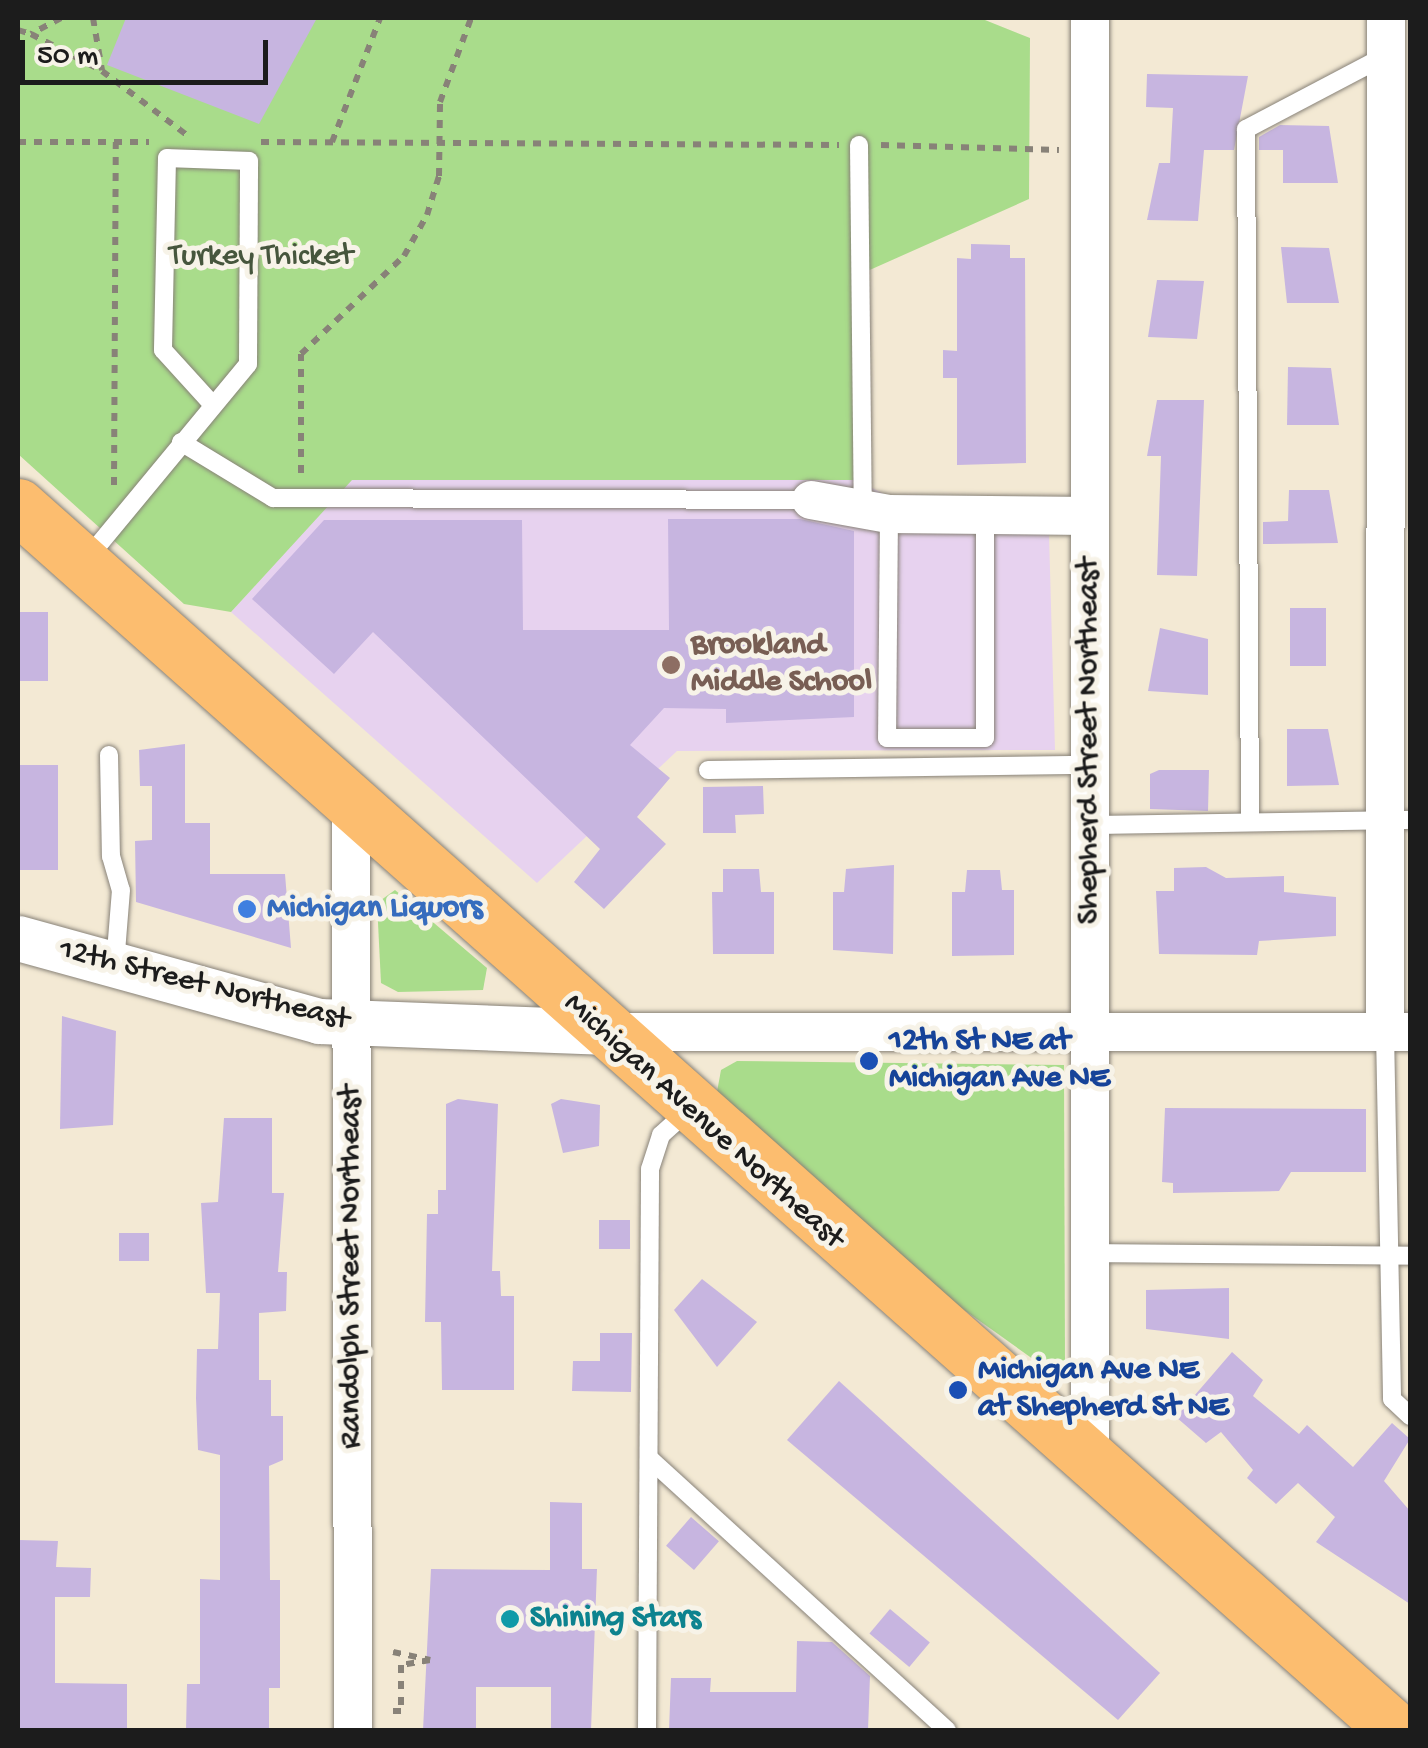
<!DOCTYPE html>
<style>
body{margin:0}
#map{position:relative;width:1428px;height:1748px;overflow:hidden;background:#f3e9d4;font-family:"Gochi Hand",sans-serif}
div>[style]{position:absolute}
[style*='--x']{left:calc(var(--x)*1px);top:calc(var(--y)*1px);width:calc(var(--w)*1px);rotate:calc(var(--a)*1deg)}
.built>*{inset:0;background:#e7d2ef}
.green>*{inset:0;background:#a9dc8b}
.building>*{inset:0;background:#c7b5e0;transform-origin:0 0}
.path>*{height:6px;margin-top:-3px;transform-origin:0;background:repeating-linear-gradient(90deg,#888278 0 8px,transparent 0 16px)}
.roads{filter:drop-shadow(0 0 2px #888278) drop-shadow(0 0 2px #888278)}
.service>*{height:18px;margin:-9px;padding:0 9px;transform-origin:9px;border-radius:9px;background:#fff}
.minor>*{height:38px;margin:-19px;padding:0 19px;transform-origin:19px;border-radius:19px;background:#fff}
.tertiary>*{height:45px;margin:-22.5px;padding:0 22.5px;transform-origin:22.5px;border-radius:22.5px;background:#fff}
.primary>*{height:55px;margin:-27.5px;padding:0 27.5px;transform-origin:27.5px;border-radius:27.5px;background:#fcbd6f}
.dots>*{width:28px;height:28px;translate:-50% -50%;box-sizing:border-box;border:5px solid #f7f3e8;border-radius:50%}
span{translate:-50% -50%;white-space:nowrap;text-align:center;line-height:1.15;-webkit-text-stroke:10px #f7f3e8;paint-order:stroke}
.park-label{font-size:32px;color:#46563d}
.education-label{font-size:32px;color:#785e54;font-weight:700}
.left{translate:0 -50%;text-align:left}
.street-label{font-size:32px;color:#1c1c1c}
.shop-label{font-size:32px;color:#366cbe;font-weight:700}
.transit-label{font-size:32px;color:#164399;font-weight:700}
.culture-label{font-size:32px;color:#0d838f;font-weight:700}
.frame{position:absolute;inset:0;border:20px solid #1c1c1c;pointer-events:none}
.scale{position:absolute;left:20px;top:40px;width:248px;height:45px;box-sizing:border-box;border:5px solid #1c1c1c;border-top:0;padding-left:12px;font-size:30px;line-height:35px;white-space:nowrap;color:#1c1c1c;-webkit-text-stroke:8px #f7f3e8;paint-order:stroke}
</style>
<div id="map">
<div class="built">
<div style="clip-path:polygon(351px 480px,857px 480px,886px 495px,1048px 498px,1055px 750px,677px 751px,537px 883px,231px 612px)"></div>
</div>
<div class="green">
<div style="clip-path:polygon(18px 18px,980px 18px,1030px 38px,1029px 199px,854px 277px,857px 480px,352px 480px,231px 612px,184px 604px,18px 454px)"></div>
<div style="clip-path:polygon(395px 890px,487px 968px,483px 990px,398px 992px,381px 983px,377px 903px)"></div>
<div style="clip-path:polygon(737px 1061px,1064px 1065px,1065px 1364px,1047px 1369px,953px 1302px,717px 1092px,721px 1070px)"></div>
</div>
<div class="building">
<div style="clip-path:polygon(126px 18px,317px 18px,259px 124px,107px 65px)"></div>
<div style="clip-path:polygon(1147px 74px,1248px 76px,1234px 150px,1204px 150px,1198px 221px,1147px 220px,1159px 163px,1170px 163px,1173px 108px,1146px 107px)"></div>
<div style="clip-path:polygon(1280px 125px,1329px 126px,1338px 183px,1283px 183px,1283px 150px,1259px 150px,1259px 137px)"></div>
<div style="clip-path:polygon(971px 244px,1010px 245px,1010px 258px,1025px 258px,1026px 463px,957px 465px,957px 378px,943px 378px,943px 350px,957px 351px,957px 258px,971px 259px)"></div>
<div style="clip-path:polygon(1281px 247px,1329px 248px,1339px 303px,1287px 303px)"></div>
<div style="clip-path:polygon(1157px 280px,1204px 281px,1197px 339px,1148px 337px)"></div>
<div style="clip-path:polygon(1288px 367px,1331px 368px,1339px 425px,1287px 425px)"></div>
<div style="clip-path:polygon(1157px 400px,1204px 400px,1197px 576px,1157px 575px,1161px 456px,1147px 456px)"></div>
<div style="clip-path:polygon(1289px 490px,1329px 490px,1338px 543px,1263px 544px,1263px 522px,1288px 521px)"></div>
<div style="clip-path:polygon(668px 519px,800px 519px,854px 531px,854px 717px,726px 723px,726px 709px,664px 708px,630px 745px,670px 778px,637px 817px,666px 844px,604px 909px,574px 882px,600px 849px,373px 632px,334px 674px,252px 599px,324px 520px,522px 520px,523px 630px,669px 630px)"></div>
<div style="left:1290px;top:608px;width:36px;height:58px"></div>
<div style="left:18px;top:612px;width:30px;height:69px"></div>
<div style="clip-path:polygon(1160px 628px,1208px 639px,1208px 695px,1148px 691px)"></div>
<div style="clip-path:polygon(1287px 729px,1328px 729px,1339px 785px,1287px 786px)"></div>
<div style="clip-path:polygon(185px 744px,185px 823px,210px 823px,210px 874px,285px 874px,291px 948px,136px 902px,135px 841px,152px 840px,152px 786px,140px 786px,139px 750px)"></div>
<div style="left:18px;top:765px;width:40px;height:105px"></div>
<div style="clip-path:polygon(1159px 770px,1209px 770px,1208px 811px,1150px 809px,1150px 774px)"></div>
<div style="clip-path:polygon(763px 786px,764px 814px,735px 815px,736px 833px,703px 833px,703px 787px)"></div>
<div style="clip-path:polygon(894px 865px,893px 954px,833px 950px,833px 892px,844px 892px,846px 869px)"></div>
<div style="clip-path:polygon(1206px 867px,1226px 878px,1284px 876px,1284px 892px,1336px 897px,1336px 936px,1259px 941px,1257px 955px,1159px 954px,1156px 891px,1174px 891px,1174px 868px)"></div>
<div style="clip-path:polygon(723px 869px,759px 869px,761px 892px,774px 892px,774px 954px,713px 954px,712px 892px,723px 892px)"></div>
<div style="clip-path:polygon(967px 870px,1000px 870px,1002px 890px,1014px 890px,1014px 955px,952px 956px,952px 892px,965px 892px)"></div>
<div style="clip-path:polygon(62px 1016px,116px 1031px,113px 1125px,60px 1129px)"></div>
<div style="clip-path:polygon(458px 1099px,498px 1104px,492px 1271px,500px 1271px,501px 1296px,514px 1296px,514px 1390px,442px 1390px,441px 1322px,425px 1322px,427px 1214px,438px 1214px,438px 1190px,446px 1190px,446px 1104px)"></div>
<div style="clip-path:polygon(561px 1099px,600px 1105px,599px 1146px,563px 1153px,551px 1104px)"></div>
<div style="clip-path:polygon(1165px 1108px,1366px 1109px,1366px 1172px,1291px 1172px,1279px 1191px,1173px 1193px,1173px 1183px,1162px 1182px)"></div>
<div style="clip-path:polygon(224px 1118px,272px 1118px,272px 1193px,284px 1193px,278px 1272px,287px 1272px,286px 1311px,259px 1313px,259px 1380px,271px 1380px,271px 1416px,283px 1416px,283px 1460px,269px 1466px,270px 1580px,280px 1580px,280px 1688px,269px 1688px,269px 1730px,186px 1730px,187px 1684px,200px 1684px,200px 1579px,220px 1580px,220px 1455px,198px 1450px,196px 1398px,197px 1349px,218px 1349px,220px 1293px,206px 1293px,201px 1203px,218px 1202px)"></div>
<div style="left:599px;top:1220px;width:31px;height:29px"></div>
<div style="left:119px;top:1233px;width:30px;height:28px"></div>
<div style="clip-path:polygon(702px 1279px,757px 1322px,717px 1367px,674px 1310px)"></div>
<div style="clip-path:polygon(1229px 1288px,1229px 1339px,1146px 1329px,1146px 1290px)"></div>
<div style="clip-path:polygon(600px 1333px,632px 1333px,631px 1392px,572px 1391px,573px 1361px,600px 1361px)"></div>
<div style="clip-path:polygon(1232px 1352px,1263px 1380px,1253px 1396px,1299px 1434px,1307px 1425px,1353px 1467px,1392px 1423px,1410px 1439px,1384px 1481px,1410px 1511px,1410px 1604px,1316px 1542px,1335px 1517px,1298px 1483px,1276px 1504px,1247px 1478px,1253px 1470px,1221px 1432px,1206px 1443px,1176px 1417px)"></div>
<div style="clip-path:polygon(839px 1381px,1160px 1673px,1118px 1720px,787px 1440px)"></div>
<div style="clip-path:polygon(550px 1502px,582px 1503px,582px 1569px,597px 1569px,591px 1730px,551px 1730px,551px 1687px,476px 1687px,476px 1730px,423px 1730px,431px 1569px,550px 1570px)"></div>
<div style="left:691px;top:1517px;width:37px;height:38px;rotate:41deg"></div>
<div style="clip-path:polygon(19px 1540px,58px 1541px,56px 1567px,91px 1568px,90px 1597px,55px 1597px,55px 1683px,127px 1684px,127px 1730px,18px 1730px)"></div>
<div style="left:890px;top:1609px;width:52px;height:32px;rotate:40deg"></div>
<div style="clip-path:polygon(797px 1641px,832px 1642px,870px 1676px,868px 1730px,669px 1730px,671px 1678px,711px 1678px,710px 1692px,796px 1692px)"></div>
</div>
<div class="path">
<div style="--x:61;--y:18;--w:34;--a:152"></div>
<div style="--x:31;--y:34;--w:80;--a:27.5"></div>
<div style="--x:102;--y:71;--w:106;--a:37"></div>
<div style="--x:93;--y:18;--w:53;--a:80.2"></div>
<div style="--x:18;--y:30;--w:14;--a:17"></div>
<div style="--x:18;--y:142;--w:131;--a:0"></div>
<div style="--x:261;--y:142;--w:578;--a:0.3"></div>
<div style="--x:332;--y:142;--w:133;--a:-68.8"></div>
<div style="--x:881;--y:145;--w:178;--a:1.6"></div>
<div style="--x:301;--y:473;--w:119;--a:-90"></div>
<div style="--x:301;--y:354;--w:142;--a:-43.6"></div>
<div style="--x:404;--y:256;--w:47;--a:-60.7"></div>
<div style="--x:427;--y:215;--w:41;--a:-72.9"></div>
<div style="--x:439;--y:176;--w:74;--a:-89.2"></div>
<div style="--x:440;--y:102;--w:90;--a:-69.7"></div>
<div style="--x:114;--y:485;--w:343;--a:-89.7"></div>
<div style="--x:393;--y:1652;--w:38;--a:12"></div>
<div style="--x:430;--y:1660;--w:29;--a:170"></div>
<div style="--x:401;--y:1665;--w:46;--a:90"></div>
<div style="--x:401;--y:1711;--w:8;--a:180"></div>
</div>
<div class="roads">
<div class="service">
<div style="--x:859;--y:145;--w:365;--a:89.4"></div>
<div style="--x:181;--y:442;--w:108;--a:31.3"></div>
<div style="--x:273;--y:498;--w:538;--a:0.21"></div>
<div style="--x:889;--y:514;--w:224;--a:90.5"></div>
<div style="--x:887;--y:738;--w:98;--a:0"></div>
<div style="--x:985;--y:738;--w:223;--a:-90"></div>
<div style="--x:86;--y:560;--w:254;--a:-50.4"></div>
<div style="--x:248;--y:364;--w:203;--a:-89.7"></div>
<div style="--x:249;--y:161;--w:82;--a:-177.9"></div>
<div style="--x:167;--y:158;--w:192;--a:91.2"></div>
<div style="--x:163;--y:350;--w:73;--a:47.8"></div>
<div style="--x:109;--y:755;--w:101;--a:88.9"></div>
<div style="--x:111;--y:856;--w:35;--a:74"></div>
<div style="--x:121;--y:890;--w:75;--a:94.6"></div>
<div style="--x:708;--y:770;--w:381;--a:-0.8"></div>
<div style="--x:1250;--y:822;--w:693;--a:-90.33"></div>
<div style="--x:1246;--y:129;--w:157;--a:-27.7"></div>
<div style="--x:1090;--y:825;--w:320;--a:-0.9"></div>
<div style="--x:1385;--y:1032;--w:367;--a:88.9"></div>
<div style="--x:1392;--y:1399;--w:25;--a:43"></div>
<div style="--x:1090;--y:1253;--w:320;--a:0.5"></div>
<div style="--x:651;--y:1460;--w:401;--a:42.4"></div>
<div style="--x:647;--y:1730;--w:561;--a:-89.69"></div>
<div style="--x:650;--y:1169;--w:36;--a:-72"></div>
<div style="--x:661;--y:1135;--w:38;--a:-42"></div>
</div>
<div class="minor">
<div style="--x:1090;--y:18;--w:1447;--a:90"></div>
<div style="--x:811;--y:500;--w:79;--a:10.2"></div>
<div style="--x:889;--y:514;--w:201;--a:0.6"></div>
<div style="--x:351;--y:803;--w:927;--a:89.88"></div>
<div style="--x:602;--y:1032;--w:807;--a:0"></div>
<div style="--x:1385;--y:1032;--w:1014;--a:-89.94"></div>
</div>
<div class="tertiary">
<div style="--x:18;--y:938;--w:312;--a:15.4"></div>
<div style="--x:319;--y:1021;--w:283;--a:2.2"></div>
</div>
<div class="primary">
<div style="--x:18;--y:506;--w:1842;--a:41.63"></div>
</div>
</div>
<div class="dots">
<div style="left:671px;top:665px;background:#8d6e63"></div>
<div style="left:247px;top:909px;background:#3f7fe0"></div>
<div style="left:869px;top:1061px;background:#1a4fb4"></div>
<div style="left:958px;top:1390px;background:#1a4fb4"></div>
<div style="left:510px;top:1619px;background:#0f9aa8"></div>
</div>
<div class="park-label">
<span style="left:261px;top:257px">Turkey Thicket</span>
</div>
<div class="education-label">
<span class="left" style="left:691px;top:665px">Brookland<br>Middle School</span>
</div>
<div class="street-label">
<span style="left:1090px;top:741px;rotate:-90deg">Shepherd Street Northeast</span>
<span style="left:204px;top:986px;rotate:14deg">12th Street Northeast</span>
<span style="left:703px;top:1122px;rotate:42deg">Michigan Avenue Northeast</span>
<span style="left:352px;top:1267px;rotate:-90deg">Randolph Street Northeast</span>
</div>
<div class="shop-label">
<span class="left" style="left:267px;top:909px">Michigan Liquors</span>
</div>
<div class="transit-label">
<span class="left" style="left:889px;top:1061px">12th St NE at<br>Michigan Ave NE</span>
<span class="left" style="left:978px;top:1390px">Michigan Ave NE<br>at Shepherd St NE</span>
</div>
<div class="culture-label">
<span class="left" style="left:530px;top:1619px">Shining Stars</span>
</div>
<div class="frame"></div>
<div class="scale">50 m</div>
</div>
